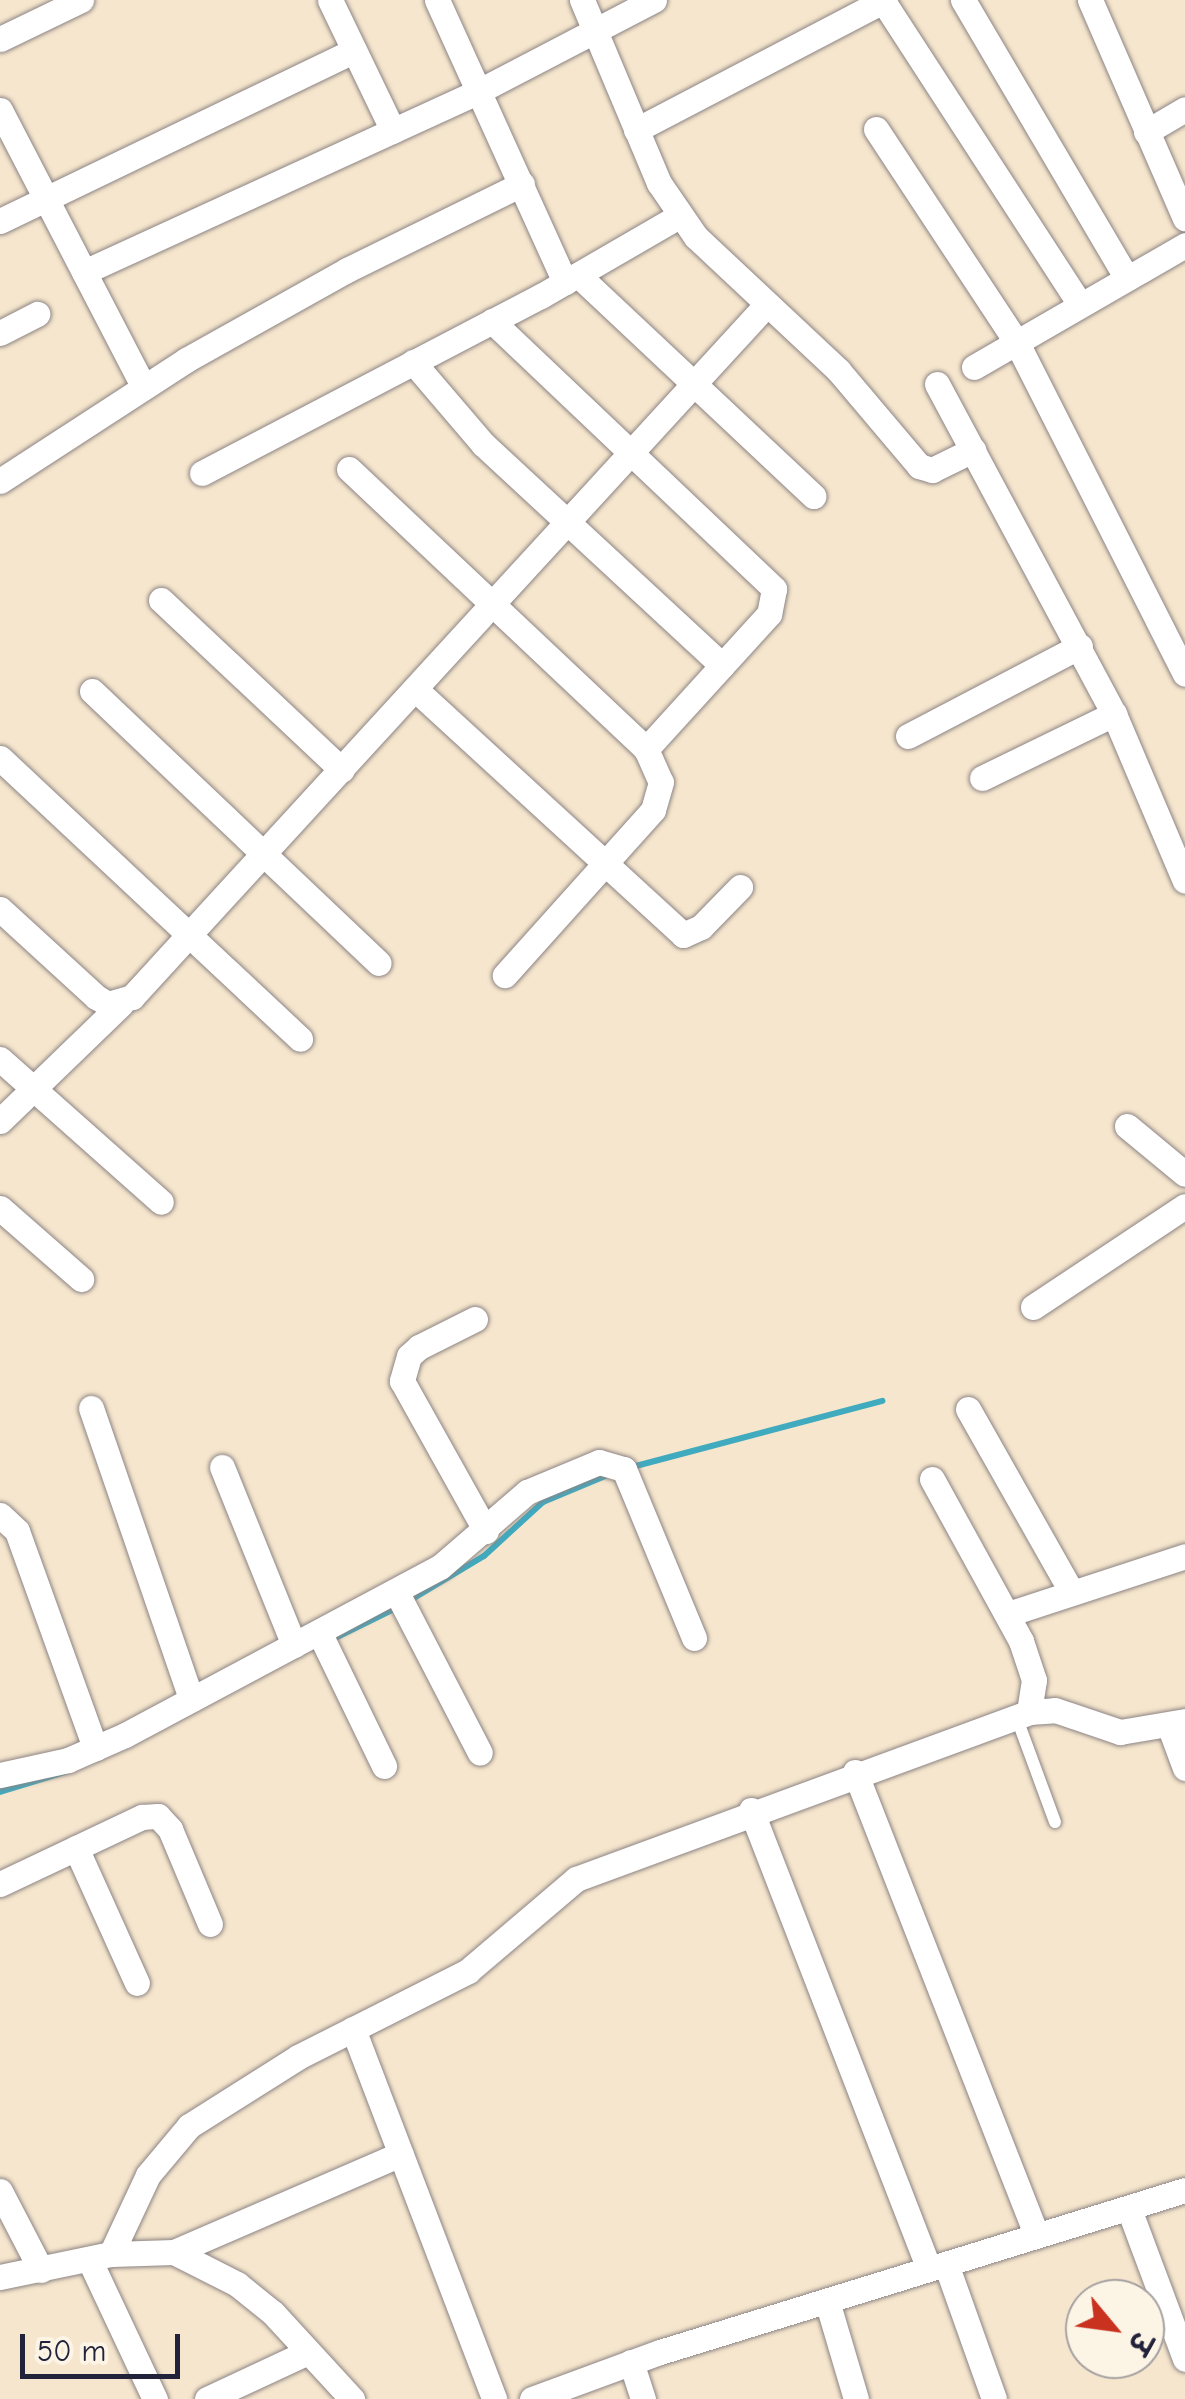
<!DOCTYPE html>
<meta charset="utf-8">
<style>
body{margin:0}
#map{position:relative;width:1185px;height:2399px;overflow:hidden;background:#f6e6cd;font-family:"Comic Neue","Playpen Sans Deva",sans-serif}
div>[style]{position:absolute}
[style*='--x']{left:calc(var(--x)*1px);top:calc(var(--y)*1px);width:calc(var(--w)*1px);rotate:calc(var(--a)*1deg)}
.stream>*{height:6px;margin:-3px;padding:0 3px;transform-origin:3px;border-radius:3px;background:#40aabf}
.roads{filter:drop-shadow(0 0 2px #8c8484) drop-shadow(0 0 2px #8c8484)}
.service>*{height:12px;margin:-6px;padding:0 6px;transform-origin:6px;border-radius:6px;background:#fff}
.minor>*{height:25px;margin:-12.5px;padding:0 12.5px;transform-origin:12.5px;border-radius:12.5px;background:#fff}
span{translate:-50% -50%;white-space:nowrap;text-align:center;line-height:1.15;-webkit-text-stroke:8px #fcf5e5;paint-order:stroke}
.north{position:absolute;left:1065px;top:2279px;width:100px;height:100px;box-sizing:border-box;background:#fcf5e5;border:2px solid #a5a1a1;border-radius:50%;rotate:119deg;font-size:28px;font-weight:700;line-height:40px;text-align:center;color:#22223b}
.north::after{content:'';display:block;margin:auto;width:35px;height:45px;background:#c8321e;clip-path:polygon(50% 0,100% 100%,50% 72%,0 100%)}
.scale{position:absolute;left:20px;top:2334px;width:160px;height:45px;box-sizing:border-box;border:5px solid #22223b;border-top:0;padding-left:12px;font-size:30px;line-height:35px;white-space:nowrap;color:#22223b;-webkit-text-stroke:8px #fcf5e5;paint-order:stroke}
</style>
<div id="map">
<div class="stream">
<div style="--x:632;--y:1467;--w:259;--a:-14.8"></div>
<div style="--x:409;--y:1601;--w:87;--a:-31"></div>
<div style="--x:484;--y:1556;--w:80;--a:-42.5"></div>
<div style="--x:543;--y:1502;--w:70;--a:-22.6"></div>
<div style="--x:329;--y:1641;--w:77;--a:-26.2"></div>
<div style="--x:0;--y:1792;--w:68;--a:-17.1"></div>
</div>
<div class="roads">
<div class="service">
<div style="--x:1016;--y:1716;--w:113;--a:69.8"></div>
</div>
<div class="minor">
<div style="--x:330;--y:0;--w:145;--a:64.3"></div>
<div style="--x:437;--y:0;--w:310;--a:65.6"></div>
<div style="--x:582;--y:0;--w:199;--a:67.2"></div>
<div style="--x:659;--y:183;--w:65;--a:55.6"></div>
<div style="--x:696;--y:237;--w:195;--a:43.1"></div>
<div style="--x:838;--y:370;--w:126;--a:49.8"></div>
<div style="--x:919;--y:466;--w:14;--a:17"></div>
<div style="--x:932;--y:470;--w:46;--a:-26"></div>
<div style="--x:963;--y:0;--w:323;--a:59.5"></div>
<div style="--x:1090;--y:0;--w:238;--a:66.5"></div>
<div style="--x:883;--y:1;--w:361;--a:57"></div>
<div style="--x:0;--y:39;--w:90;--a:-25.7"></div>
<div style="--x:0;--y:110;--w:311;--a:62.6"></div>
<div style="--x:876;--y:129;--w:254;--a:56.6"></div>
<div style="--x:1016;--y:341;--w:373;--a:63.1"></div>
<div style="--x:636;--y:130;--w:281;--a:-27.6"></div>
<div style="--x:1146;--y:132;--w:45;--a:-30.5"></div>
<div style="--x:0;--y:221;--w:393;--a:-25.7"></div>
<div style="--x:84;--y:272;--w:437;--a:-24.6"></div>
<div style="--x:481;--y:90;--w:195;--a:-27.5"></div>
<div style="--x:578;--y:275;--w:323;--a:43.2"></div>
<div style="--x:492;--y:321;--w:389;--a:43.5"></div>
<div style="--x:774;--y:589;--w:25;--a:101"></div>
<div style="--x:769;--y:614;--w:183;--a:132.3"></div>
<div style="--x:0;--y:333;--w:42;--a:-27.2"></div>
<div style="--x:413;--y:362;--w:108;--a:49.5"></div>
<div style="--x:483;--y:444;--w:326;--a:42.8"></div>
<div style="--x:974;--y:367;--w:244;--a:-30"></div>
<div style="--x:937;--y:384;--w:374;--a:61.8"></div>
<div style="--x:1114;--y:714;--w:181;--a:67"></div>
<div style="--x:349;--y:469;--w:408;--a:43.3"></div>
<div style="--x:646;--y:749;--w:36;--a:66"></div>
<div style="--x:661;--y:782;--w:29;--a:106"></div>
<div style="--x:653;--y:810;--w:222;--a:131.9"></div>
<div style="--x:202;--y:473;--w:382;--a:-27.6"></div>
<div style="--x:541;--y:296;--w:160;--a:-30.1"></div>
<div style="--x:0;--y:481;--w:222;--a:-33"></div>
<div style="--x:186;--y:360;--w:184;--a:-29.2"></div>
<div style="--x:347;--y:270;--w:195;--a:-26.2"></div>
<div style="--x:161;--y:600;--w:248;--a:43.2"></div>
<div style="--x:415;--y:689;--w:364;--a:42.5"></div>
<div style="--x:683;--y:935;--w:20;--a:-24"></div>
<div style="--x:701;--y:927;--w:56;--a:-45.7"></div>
<div style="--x:92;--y:691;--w:395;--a:43.5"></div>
<div style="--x:908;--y:736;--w:194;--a:-27.6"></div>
<div style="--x:0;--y:758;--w:411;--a:43.1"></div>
<div style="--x:982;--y:778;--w:147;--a:-25.9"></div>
<div style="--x:0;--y:909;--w:130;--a:42.5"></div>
<div style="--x:96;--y:997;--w:14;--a:30"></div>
<div style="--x:108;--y:1004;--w:25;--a:-16"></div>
<div style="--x:132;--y:997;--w:939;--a:-47.5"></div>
<div style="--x:0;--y:1059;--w:215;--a:41.6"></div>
<div style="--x:0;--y:1121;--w:168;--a:-44"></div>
<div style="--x:1127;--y:1126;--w:75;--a:39.6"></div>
<div style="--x:0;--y:1208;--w:108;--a:41.2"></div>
<div style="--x:1033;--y:1307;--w:182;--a:-33.6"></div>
<div style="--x:475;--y:1319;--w:63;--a:153.4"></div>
<div style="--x:419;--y:1347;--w:13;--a:138"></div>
<div style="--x:409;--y:1356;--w:26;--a:106"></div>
<div style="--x:402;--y:1381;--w:172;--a:60.8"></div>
<div style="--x:91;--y:1408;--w:308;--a:71"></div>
<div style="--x:968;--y:1409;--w:211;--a:60.5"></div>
<div style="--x:222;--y:1467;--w:192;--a:68"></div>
<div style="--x:932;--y:1479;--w:185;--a:61.2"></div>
<div style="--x:1021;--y:1641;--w:41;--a:71.6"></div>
<div style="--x:1034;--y:1680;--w:32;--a:99"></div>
<div style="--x:0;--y:1515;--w:23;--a:43"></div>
<div style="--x:17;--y:1531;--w:231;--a:70.2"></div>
<div style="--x:396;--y:1591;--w:182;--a:62.6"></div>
<div style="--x:1008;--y:1614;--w:186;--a:-18.1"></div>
<div style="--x:319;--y:1632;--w:149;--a:64.1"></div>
<div style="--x:1169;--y:1725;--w:46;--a:69.6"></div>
<div style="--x:855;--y:1772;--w:498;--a:68.6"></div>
<div style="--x:0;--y:1775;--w:70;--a:-12.4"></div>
<div style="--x:68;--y:1760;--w:62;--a:-23.7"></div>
<div style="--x:125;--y:1735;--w:357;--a:-28.1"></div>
<div style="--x:440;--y:1567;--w:115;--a:-40.8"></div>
<div style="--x:527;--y:1492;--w:78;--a:-22.6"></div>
<div style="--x:599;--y:1462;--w:26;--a:16"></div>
<div style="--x:624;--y:1469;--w:183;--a:67.5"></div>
<div style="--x:751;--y:1810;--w:492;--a:68.8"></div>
<div style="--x:76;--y:1848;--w:148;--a:65.7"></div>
<div style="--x:0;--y:1884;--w:157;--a:-25.3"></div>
<div style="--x:142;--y:1817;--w:16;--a:-4"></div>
<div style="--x:158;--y:1816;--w:18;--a:47"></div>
<div style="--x:170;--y:1829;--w:103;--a:67.2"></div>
<div style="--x:353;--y:2029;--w:396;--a:69.1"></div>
<div style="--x:0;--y:2191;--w:89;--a:62.6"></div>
<div style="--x:1129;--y:2209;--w:160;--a:69.5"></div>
<div style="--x:174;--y:2252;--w:247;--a:-23.4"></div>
<div style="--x:111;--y:2254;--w:87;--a:-64.9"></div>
<div style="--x:148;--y:2175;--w:64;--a:-50.1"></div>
<div style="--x:189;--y:2126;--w:129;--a:-32.3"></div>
<div style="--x:298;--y:2057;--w:191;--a:-26.8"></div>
<div style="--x:468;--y:1971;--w:142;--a:-40.4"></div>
<div style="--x:576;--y:1879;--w:483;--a:-20.2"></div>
<div style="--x:1029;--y:1712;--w:26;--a:-4"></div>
<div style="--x:1055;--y:1710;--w:69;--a:18.7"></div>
<div style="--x:1120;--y:1732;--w:66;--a:-9.6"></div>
<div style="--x:89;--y:2259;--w:155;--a:64.8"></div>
<div style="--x:946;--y:2264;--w:143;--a:70.4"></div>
<div style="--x:0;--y:2277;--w:113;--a:-11.7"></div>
<div style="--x:111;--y:2254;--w:63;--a:-1.8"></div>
<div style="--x:174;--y:2252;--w:71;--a:26.9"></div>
<div style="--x:237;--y:2284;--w:46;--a:38.9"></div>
<div style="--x:273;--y:2313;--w:117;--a:47.4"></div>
<div style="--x:827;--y:2301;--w:102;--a:73.5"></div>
<div style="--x:631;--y:2362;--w:39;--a:72"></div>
<div style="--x:207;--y:2399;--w:111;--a:-25"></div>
<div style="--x:532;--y:2399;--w:136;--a:-20.2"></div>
<div style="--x:660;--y:2352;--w:549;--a:-17.15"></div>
</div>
</div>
<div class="north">उ</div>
<div class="scale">50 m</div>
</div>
